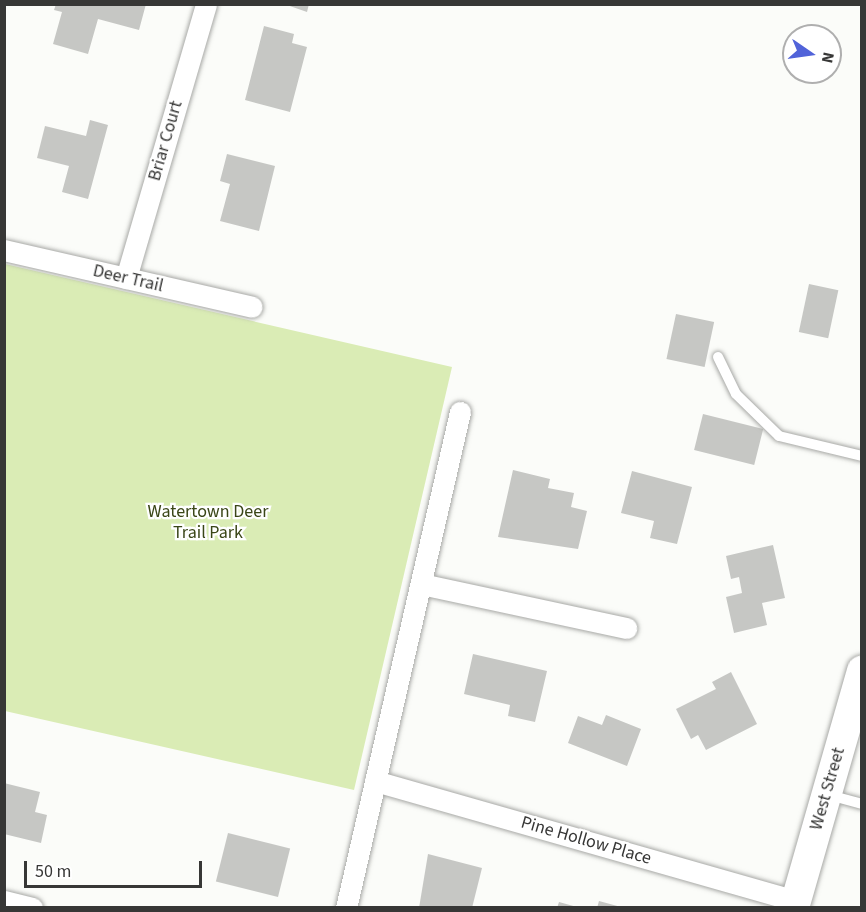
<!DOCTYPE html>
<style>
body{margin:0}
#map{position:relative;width:866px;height:912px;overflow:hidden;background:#fbfcf9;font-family:"Source Sans 3",sans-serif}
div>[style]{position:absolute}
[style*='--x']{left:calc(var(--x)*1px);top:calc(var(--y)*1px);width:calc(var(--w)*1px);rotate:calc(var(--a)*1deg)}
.green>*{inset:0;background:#daecb5}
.building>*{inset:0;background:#c6c7c4;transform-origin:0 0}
.roads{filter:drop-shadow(0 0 2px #a8a9a6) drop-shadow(0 0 2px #a8a9a6)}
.lane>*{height:10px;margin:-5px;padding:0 5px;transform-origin:5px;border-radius:5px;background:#fff}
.street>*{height:21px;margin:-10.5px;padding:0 10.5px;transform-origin:10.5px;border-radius:10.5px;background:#fff}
.secondary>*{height:30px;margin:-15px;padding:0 15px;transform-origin:15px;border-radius:15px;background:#fff}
span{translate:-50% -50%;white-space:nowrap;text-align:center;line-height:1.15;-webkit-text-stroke:4.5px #fff;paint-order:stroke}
.street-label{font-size:18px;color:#373736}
.park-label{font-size:18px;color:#3a4617}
.frame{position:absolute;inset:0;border:6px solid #373736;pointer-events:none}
.north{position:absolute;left:782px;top:24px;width:60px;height:60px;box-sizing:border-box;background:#fff;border:2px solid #afafaf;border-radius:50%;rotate:103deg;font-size:16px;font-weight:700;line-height:24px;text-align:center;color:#373736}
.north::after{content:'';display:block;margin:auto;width:21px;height:27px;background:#5163d9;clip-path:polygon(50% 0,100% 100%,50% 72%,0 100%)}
.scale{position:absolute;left:24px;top:861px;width:178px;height:27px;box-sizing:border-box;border:3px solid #373736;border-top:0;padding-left:8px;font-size:18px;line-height:21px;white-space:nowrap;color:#373736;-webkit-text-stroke:4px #fff;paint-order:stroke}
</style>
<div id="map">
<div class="green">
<div style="clip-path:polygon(5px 264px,452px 367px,354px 790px,5px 711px)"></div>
</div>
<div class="building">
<div style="clip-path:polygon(56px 4px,146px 4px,139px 30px,98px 19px,88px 54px,53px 44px,62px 12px,54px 10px)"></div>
<div style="clip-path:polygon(284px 4px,309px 4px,307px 12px)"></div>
<div style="clip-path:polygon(264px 26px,294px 34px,292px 43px,307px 47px,290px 112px,245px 100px)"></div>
<div style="clip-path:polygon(90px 120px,108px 125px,88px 199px,62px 192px,69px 166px,37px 158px,45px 126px,86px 136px)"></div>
<div style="clip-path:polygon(227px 154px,275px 166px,259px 231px,220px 221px,230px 184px,220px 181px)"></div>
<div style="left:809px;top:284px;width:30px;height:49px;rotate:12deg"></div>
<div style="left:676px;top:314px;width:39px;height:46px;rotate:12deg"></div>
<div style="left:703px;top:414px;width:62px;height:37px;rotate:14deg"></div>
<div style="clip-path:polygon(513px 470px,550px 479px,548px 488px,574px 493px,571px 507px,587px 511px,578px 549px,498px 537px)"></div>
<div style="clip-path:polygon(632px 471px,692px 487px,677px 544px,650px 538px,654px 521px,621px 513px)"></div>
<div style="clip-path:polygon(773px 545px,785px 598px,762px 603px,767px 625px,734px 633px,726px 597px,742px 593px,739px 577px,731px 579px,726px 556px)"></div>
<div style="clip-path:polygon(473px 654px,547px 671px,535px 722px,508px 716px,510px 705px,464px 694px)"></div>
<div style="clip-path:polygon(731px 672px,757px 724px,706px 750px,698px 735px,691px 739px,676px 709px,716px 689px,712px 682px)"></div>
<div style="clip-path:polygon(606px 715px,641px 729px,627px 766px,568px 743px,578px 716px,602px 725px)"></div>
<div style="clip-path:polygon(4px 783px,40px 792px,35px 812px,47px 815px,41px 843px,4px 834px)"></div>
<div style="left:228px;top:833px;width:64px;height:50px;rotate:14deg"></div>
<div style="clip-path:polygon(428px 854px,482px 868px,472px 908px,419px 908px)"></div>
<div style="clip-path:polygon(599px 901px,621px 907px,621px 908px,597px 908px)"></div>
<div style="clip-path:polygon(559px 902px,577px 907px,577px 908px,557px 908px)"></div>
</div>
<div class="roads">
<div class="lane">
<div style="--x:718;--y:357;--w:41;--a:64.1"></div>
<div style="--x:736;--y:394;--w:60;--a:44.3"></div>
<div style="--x:779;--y:436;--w:85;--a:13.5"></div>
<div style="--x:829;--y:795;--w:34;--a:15"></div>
</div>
<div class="street">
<div style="--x:4;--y:250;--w:254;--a:12.9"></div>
<div style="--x:126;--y:278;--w:285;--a:-73.7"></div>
<div style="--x:421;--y:584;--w:210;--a:12.1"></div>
<div style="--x:375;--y:781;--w:438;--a:15.9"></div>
<div style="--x:4;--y:901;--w:29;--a:14"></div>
<div style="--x:346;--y:908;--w:509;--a:-77.06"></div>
</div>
<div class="secondary">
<div style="--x:794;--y:908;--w:247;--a:-74"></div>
</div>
</div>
<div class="street-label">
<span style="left:166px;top:141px;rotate:-74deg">Briar Court</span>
<span style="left:128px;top:279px;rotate:13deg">Deer Trail</span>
<span style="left:828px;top:789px;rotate:-74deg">West Street</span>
<span style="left:586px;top:841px;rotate:16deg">Pine Hollow Place</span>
</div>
<div class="park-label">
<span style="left:208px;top:523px">Watertown Deer<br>Trail Park</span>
</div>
<div class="frame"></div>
<div class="north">N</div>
<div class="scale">50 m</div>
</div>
